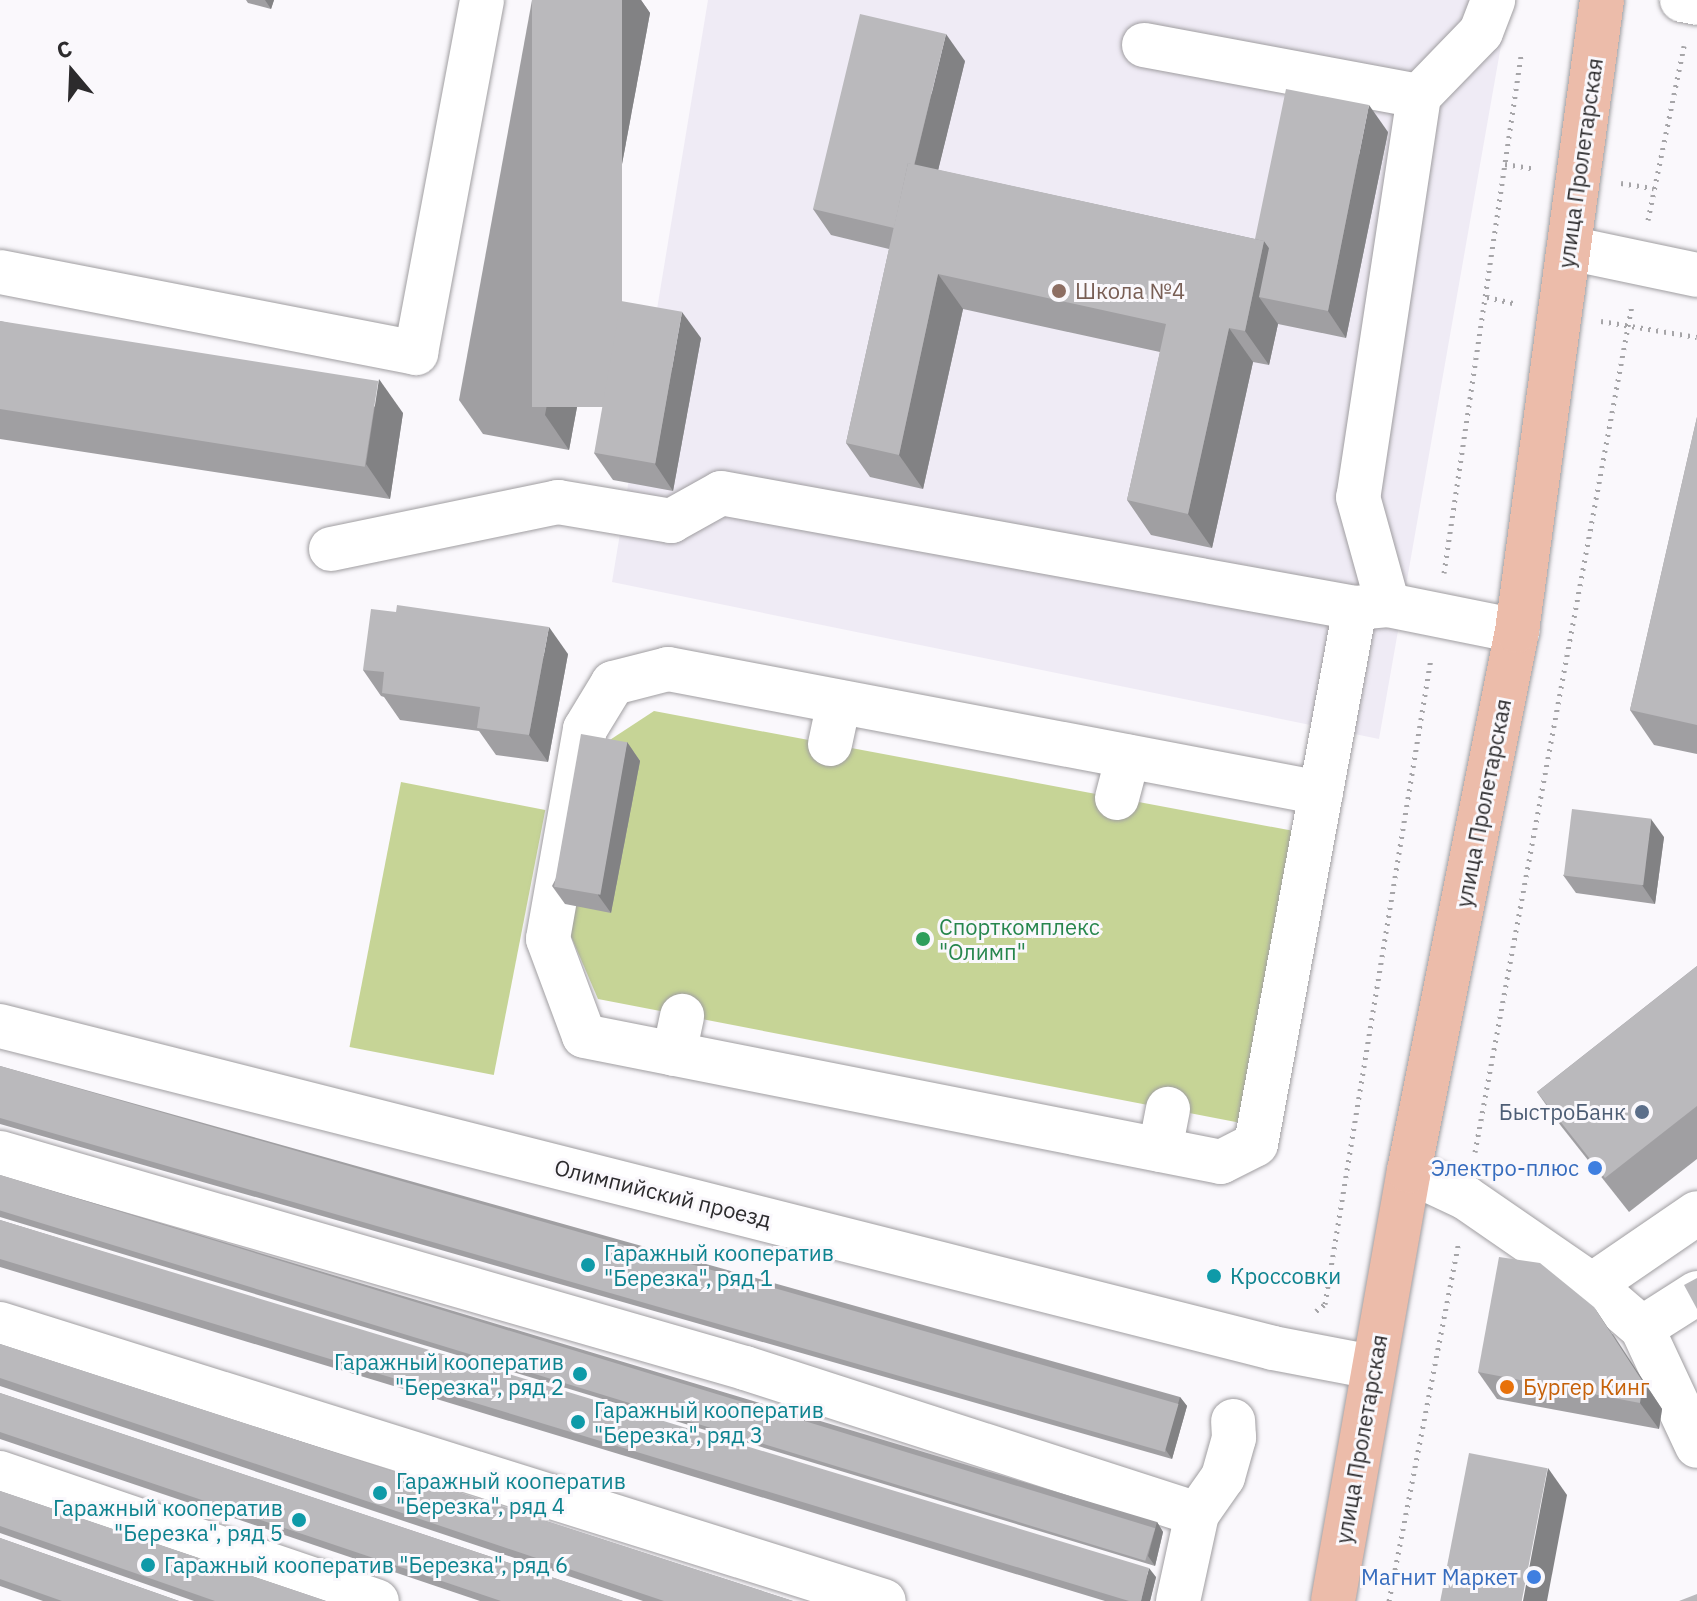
<!DOCTYPE html>
<meta charset="utf-8">
<style>
body{margin:0}
#map{position:relative;width:1697px;height:1601px;overflow:hidden;background:#faf8fc;font-family:"IBM Plex Sans",sans-serif}
div>[style]{position:absolute}
[style*='--x']{left:calc(var(--x)*1px);top:calc(var(--y)*1px);width:calc(var(--w)*1px);rotate:calc(var(--a)*1deg)}
.built>*{inset:0;background:#efebf5}
.green>*{inset:0;background:#c6d496;transform-origin:0 0}
.path>*{height:5px;margin-top:-2.5px;transform-origin:0;background:repeating-linear-gradient(90deg,#a6a5a8 0 2px,transparent 0 8px)}
.roads{filter:drop-shadow(0 0 2px #a09ea1) drop-shadow(0 0 2px #a09ea1)}
.minor>*{height:44px;margin:-22px;padding:0 22px;transform-origin:22px;border-radius:22px;background:#fff}
.major>*{height:44px;margin:-22px;padding:0 22px;transform-origin:22px;border-radius:22px;background:#ecbcaa}
.wall>*{inset:0;background:#a09fa2}
.shaded-wall>*{inset:0;background:#828284}
.building>*{inset:0;background:#bab9bc;transform-origin:0 0}
.dots>*{width:22px;height:22px;translate:-50% -50%;box-sizing:border-box;border:4px solid #faf8fc;border-radius:50%}
span{translate:-50% -50%;white-space:nowrap;text-align:center;line-height:1.15;-webkit-text-stroke:6px #faf8fc;paint-order:stroke}
.street-label{font-size:22px;color:#2c2b2d}
.education-label{font-size:22px;color:#785e54}
.left{translate:0 -50%;text-align:left}
.leisure-label{font-size:22px;color:#27864d}
.service-label{font-size:22px;color:#4e5e75}
.right{translate:-100% -50%;text-align:right}
.shop-label{font-size:22px;color:#366cbe}
.culture-label{font-size:22px;color:#0d838f}
.food-label{font-size:22px;color:#c56008}
.north{position:absolute;left:32px;top:32px;width:80px;height:80px;-webkit-text-stroke:6px #faf8fc;paint-order:stroke;rotate:341deg;font-size:22px;font-weight:700;line-height:32px;text-align:center;color:#2c2b2d}
.north::after{content:'';display:block;margin:auto;width:28px;height:36px;background:#2c2b2d;clip-path:polygon(50% 0,100% 100%,50% 72%,0 100%)}
</style>
<div id="map">
<div class="built">
<div style="clip-path:polygon(708px 0,1509px 0,1379px 739px,612px 582px)"></div>
</div>
<div class="green">
<div style="clip-path:polygon(654px 711px,1294px 831px,1241px 1123px,598px 999px,561px 913px,593px 751px)"></div>
<div style="left:401px;top:782px;width:147px;height:270px;rotate:11deg"></div>
</div>
<div class="path">
<div style="--x:1505;--y:164;--w:31;--a:9"></div>
<div style="--x:1621;--y:183;--w:33;--a:9"></div>
<div style="--x:1648;--y:220;--w:178;--a:-78.3"></div>
<div style="--x:1487;--y:297;--w:31;--a:13"></div>
<div style="--x:1601;--y:321;--w:97;--a:9.5"></div>
<div style="--x:1444;--y:573;--w:523;--a:-81.53"></div>
<div style="--x:1475;--y:1152;--w:861;--a:-79.5"></div>
<div style="--x:1316;--y:1311;--w:11;--a:-38"></div>
<div style="--x:1325;--y:1304;--w:655;--a:-80.68"></div>
<div style="--x:1389;--y:1601;--w:363;--a:-79"></div>
</div>
<div class="roads">
<div class="minor">
<div style="--x:1682;--y:0;--w:15;--a:11"></div>
<div style="--x:1144;--y:45;--w:280;--a:10.5"></div>
<div style="--x:1419;--y:96;--w:89;--a:-45.9"></div>
<div style="--x:1481;--y:32;--w:34;--a:-69"></div>
<div style="--x:1419;--y:96;--w:406;--a:98.6"></div>
<div style="--x:1358;--y:497;--w:112;--a:74.5"></div>
<div style="--x:1388;--y:605;--w:132;--a:11.4"></div>
<div style="--x:1569;--y:248;--w:131;--a:11.9"></div>
<div style="--x:0;--y:272;--w:424;--a:11"></div>
<div style="--x:416;--y:353;--w:359;--a:-79.4"></div>
<div style="--x:331;--y:549;--w:232;--a:-11.7"></div>
<div style="--x:558;--y:502;--w:115;--a:9.5"></div>
<div style="--x:671;--y:521;--w:57;--a:-29.2"></div>
<div style="--x:721;--y:493;--w:644;--a:10.28"></div>
<div style="--x:1355;--y:608;--w:33;--a:-5"></div>
<div style="--x:830;--y:744;--w:43;--a:-77.9"></div>
<div style="--x:1321;--y:793;--w:665;--a:-169.25"></div>
<div style="--x:668;--y:669;--w:57;--a:165.7"></div>
<div style="--x:613;--y:683;--w:54;--a:121.3"></div>
<div style="--x:585;--y:729;--w:213;--a:100"></div>
<div style="--x:548;--y:939;--w:103;--a:69.6"></div>
<div style="--x:584;--y:1036;--w:649;--a:11.19"></div>
<div style="--x:1221;--y:1162;--w:39;--a:-27"></div>
<div style="--x:1256;--y:1144;--w:545;--a:-79.54"></div>
<div style="--x:1117;--y:798;--w:43;--a:-75.3"></div>
<div style="--x:0;--y:1026;--w:1313;--a:14.19"></div>
<div style="--x:1273;--y:1348;--w:102;--a:10.8"></div>
<div style="--x:674;--y:1054;--w:39;--a:-78"></div>
<div style="--x:1160;--y:1150;--w:42;--a:-79"></div>
<div style="--x:0;--y:1153;--w:775;--a:16.1"></div>
<div style="--x:745;--y:1368;--w:475;--a:17.9"></div>
<div style="--x:1197;--y:1514;--w:89;--a:102.3"></div>
<div style="--x:1409;--y:1171;--w:63;--a:25.3"></div>
<div style="--x:1466;--y:1198;--w:153;--a:34.6"></div>
<div style="--x:1592;--y:1285;--w:66;--a:40.7"></div>
<div style="--x:1642;--y:1328;--w:130;--a:65"></div>
<div style="--x:1592;--y:1285;--w:127;--a:-34.4"></div>
<div style="--x:0;--y:1324;--w:926;--a:17.4"></div>
<div style="--x:1642;--y:1328;--w:65;--a:-32.5"></div>
<div style="--x:0;--y:1473;--w:398;--a:18.8"></div>
<div style="--x:1197;--y:1514;--w:45;--a:-54.9"></div>
<div style="--x:1223;--y:1477;--w:41;--a:-74.2"></div>
<div style="--x:1234;--y:1438;--w:17;--a:-93"></div>
</div>
<div class="major">
<div style="--x:1333;--y:1601;--w:437;--a:-80"></div>
<div style="--x:1409;--y:1171;--w:551;--a:-78.69"></div>
<div style="--x:1517;--y:631;--w:637;--a:-82.33"></div>
</div>
</div>
<div class="wall">
<div style="clip-path:polygon(246px 0,274px 0,271px 9px,248px 3px)"></div>
<div style="clip-path:polygon(532px 0,641px 0,650px 13px,569px 450px,483px 434px,459px 400px)"></div>
<div style="clip-path:polygon(965px 61px,938px 170px,1255px 239px,1388px 132px,1346px 338px,1278px 324px,1269px 365px,1253px 362px,1212px 548px,1151px 535px,1127px 500px,1160px 352px,963px 309px,923px 489px,870px 477px,846px 443px,889px 249px,831px 235px,813px 209px)"></div>
<div style="clip-path:polygon(0 321px,403px 413px,390px 499px,0 439px)"></div>
<div style="clip-path:polygon(701px 338px,673px 491px,613px 480px,594px 453px)"></div>
<div style="clip-path:polygon(1697px 417px,1697px 754px,1654px 745px,1630px 710px)"></div>
<div style="clip-path:polygon(568px 654px,548px 762px,496px 755px,479px 731px,400px 720px,384px 697px,381px 696px,363px 670px)"></div>
<div style="clip-path:polygon(627px 742px,640px 761px,611px 913px,565px 904px,552px 886px)"></div>
<div style="clip-path:polygon(1664px 837px,1655px 904px,1576px 893px,1563px 875px)"></div>
<div style="clip-path:polygon(1697px 966px,1697px 1159px,1629px 1212px,1561px 1126px,1537px 1092px)"></div>
<div style="clip-path:polygon(0 1066px,1180px 1397px,1187px 1406px,1172px 1459px,0 1124px)"></div>
<div style="clip-path:polygon(0 1175px,1157px 1522px,1163px 1532px,1155px 1566px,0 1217px)"></div>
<div style="clip-path:polygon(0 1220px,1156px 1577px,1150px 1601px,1105px 1601px,0 1267px)"></div>
<div style="clip-path:polygon(1613px 1334px,1662px 1409px,1659px 1429px,1497px 1399px,1478px 1372px)"></div>
<div style="clip-path:polygon(0 1344px,793px 1601px,643px 1601px,0 1386px)"></div>
<div style="clip-path:polygon(0 1393px,623px 1601px,480px 1601px,0 1439px)"></div>
<div style="clip-path:polygon(0 1491px,326px 1601px,194px 1601px,0 1533px)"></div>
<div style="clip-path:polygon(0 1538px,179px 1601px,43px 1601px,0 1586px)"></div>
</div>
<div class="shaded-wall">
<div style="clip-path:polygon(265px 0,274px 0,271px 9px)"></div>
<div style="clip-path:polygon(622px 0,641px 0,650px 13px,569px 450px,545px 415px)"></div>
<div style="clip-path:polygon(946px 34px,965px 61px,917px 256px,899px 229px)"></div>
<div style="clip-path:polygon(1369px 105px,1388px 132px,1346px 338px,1328px 311px)"></div>
<div style="clip-path:polygon(1264px 241px,1288px 275px,1259px 297px,1278px 324px,1269px 365px,1245px 331px)"></div>
<div style="clip-path:polygon(938px 274px,963px 309px,923px 489px,899px 455px)"></div>
<div style="clip-path:polygon(682px 312px,701px 338px,673px 491px,655px 464px)"></div>
<div style="clip-path:polygon(1229px 328px,1253px 362px,1212px 548px,1188px 514px)"></div>
<div style="clip-path:polygon(379px 379px,403px 413px,390px 499px,366px 464px)"></div>
<div style="clip-path:polygon(549px 627px,568px 654px,548px 762px,529px 735px)"></div>
<div style="clip-path:polygon(627px 742px,640px 761px,611px 913px,598px 895px)"></div>
<div style="clip-path:polygon(1651px 819px,1664px 837px,1655px 904px,1642px 885px)"></div>
<div style="clip-path:polygon(1594px 1307px,1662px 1409px,1659px 1429px,1640px 1403px)"></div>
<div style="clip-path:polygon(1180px 1397px,1187px 1406px,1172px 1459px,1165px 1449px)"></div>
<div style="clip-path:polygon(1548px 1468px,1567px 1495px,1547px 1601px,1523px 1601px)"></div>
<div style="clip-path:polygon(1157px 1522px,1163px 1532px,1155px 1566px,1148px 1556px)"></div>
<div style="clip-path:polygon(1149px 1568px,1156px 1577px,1150px 1601px,1141px 1601px)"></div>
</div>
<div class="building">
<div style="left:532px;top:0;width:90px;height:407px"></div>
<div style="clip-path:polygon(860px 14px,946px 34px,914px 165px,908px 163px,894px 228px,813px 209px)"></div>
<div style="clip-path:polygon(1286px 89px,1369px 105px,1328px 311px,1259px 297px,1269px 248px,1264px 241px,1255px 239px)"></div>
<div style="clip-path:polygon(908px 163px,1264px 241px,1245px 331px,1229px 328px,1188px 514px,1127px 500px,1166px 324px,938px 274px,899px 455px,846px 443px)"></div>
<div style="left:621px;top:301px;width:62px;height:154px;rotate:10deg"></div>
<div style="left:0;top:321px;width:383px;height:87px;rotate:9deg"></div>
<div style="clip-path:polygon(1697px 417px,1697px 725px,1630px 710px)"></div>
<div style="clip-path:polygon(397px 605px,549px 627px,529px 735px,477px 728px,480px 707px,382px 693px,384px 672px,363px 670px,371px 609px,396px 612px)"></div>
<div style="left:581px;top:734px;width:47px;height:155px;rotate:10deg"></div>
<div style="left:1572px;top:809px;width:80px;height:67px;rotate:7deg"></div>
<div style="clip-path:polygon(1697px 966px,1697px 1106px,1605px 1178px,1537px 1092px)"></div>
<div style="left:0;top:1066px;width:1226px;height:50px;rotate:16deg"></div>
<div style="left:0;top:1175px;width:1208px;height:34px;rotate:17deg"></div>
<div style="clip-path:polygon(0 1220px,1149px 1568px,1141px 1601px,1129px 1601px,0 1259px)"></div>
<div style="clip-path:polygon(1499px 1257px,1540px 1263px,1594px 1307px,1643px 1382px,1640px 1403px,1478px 1372px)"></div>
<div style="clip-path:polygon(1697px 1278px,1697px 1309px,1684px 1285px)"></div>
<div style="clip-path:polygon(0 1344px,793px 1601px,664px 1601px,0 1378px)"></div>
<div style="clip-path:polygon(0 1393px,623px 1601px,501px 1601px,0 1432px)"></div>
<div style="left:1469px;top:1453px;width:80px;height:151px;rotate:11deg"></div>
<div style="clip-path:polygon(0 1491px,326px 1601px,215px 1601px,0 1526px)"></div>
<div style="clip-path:polygon(0 1538px,179px 1601px,62px 1601px,0 1579px)"></div>
<div style="clip-path:polygon(1697px 1594px,1697px 1601px,1679px 1601px)"></div>
</div>
<div class="dots">
<div style="left:1059px;top:291px;background:#8d6e63"></div>
<div style="left:923px;top:939px;background:#2e9e5b"></div>
<div style="left:1642px;top:1112px;background:#5c6f8a"></div>
<div style="left:1595px;top:1168px;background:#3f7fe0"></div>
<div style="left:588px;top:1265px;background:#0f9aa8"></div>
<div style="left:1214px;top:1276px;background:#0f9aa8"></div>
<div style="left:580px;top:1374px;background:#0f9aa8"></div>
<div style="left:1507px;top:1387px;background:#e8710a"></div>
<div style="left:578px;top:1422px;background:#0f9aa8"></div>
<div style="left:380px;top:1493px;background:#0f9aa8"></div>
<div style="left:299px;top:1520px;background:#0f9aa8"></div>
<div style="left:148px;top:1565px;background:#0f9aa8"></div>
<div style="left:1534px;top:1577px;background:#3f7fe0"></div>
</div>
<div class="street-label">
<span style="left:1580px;top:163px;rotate:-82deg">улица Пролетарская</span>
<span style="left:1483px;top:803px;rotate:-79deg">улица Пролетарская</span>
<span style="left:663px;top:1193px;rotate:14deg">Олимпийский проезд</span>
<span style="left:1361px;top:1439px;rotate:-80deg">улица Пролетарская</span>
</div>
<div class="education-label">
<span class="left" style="left:1075px;top:291px">Школа №4</span>
</div>
<div class="leisure-label">
<span class="left" style="left:939px;top:939px">Спорткомплекс<br>"Олимп"</span>
</div>
<div class="service-label">
<span class="right" style="left:1626px;top:1112px">БыстроБанк</span>
</div>
<div class="shop-label">
<span class="right" style="left:1579px;top:1168px">Электро-плюс</span>
<span class="right" style="left:1518px;top:1577px">Магнит Маркет</span>
</div>
<div class="culture-label">
<span class="left" style="left:604px;top:1265px">Гаражный кооператив<br>"Березка", ряд 1</span>
<span class="left" style="left:1230px;top:1276px">Кроссовки</span>
<span class="right" style="left:564px;top:1374px">Гаражный кооператив<br>"Березка", ряд 2</span>
<span class="left" style="left:594px;top:1422px">Гаражный кооператив<br>"Березка", ряд 3</span>
<span class="left" style="left:396px;top:1493px">Гаражный кооператив<br>"Березка", ряд 4</span>
<span class="right" style="left:283px;top:1520px">Гаражный кооператив<br>"Березка", ряд 5</span>
<span class="left" style="left:164px;top:1565px">Гаражный кооператив "Березка", ряд 6</span>
</div>
<div class="food-label">
<span class="left" style="left:1523px;top:1387px">Бургер Кинг</span>
</div>
<div class="north">С</div>
</div>
